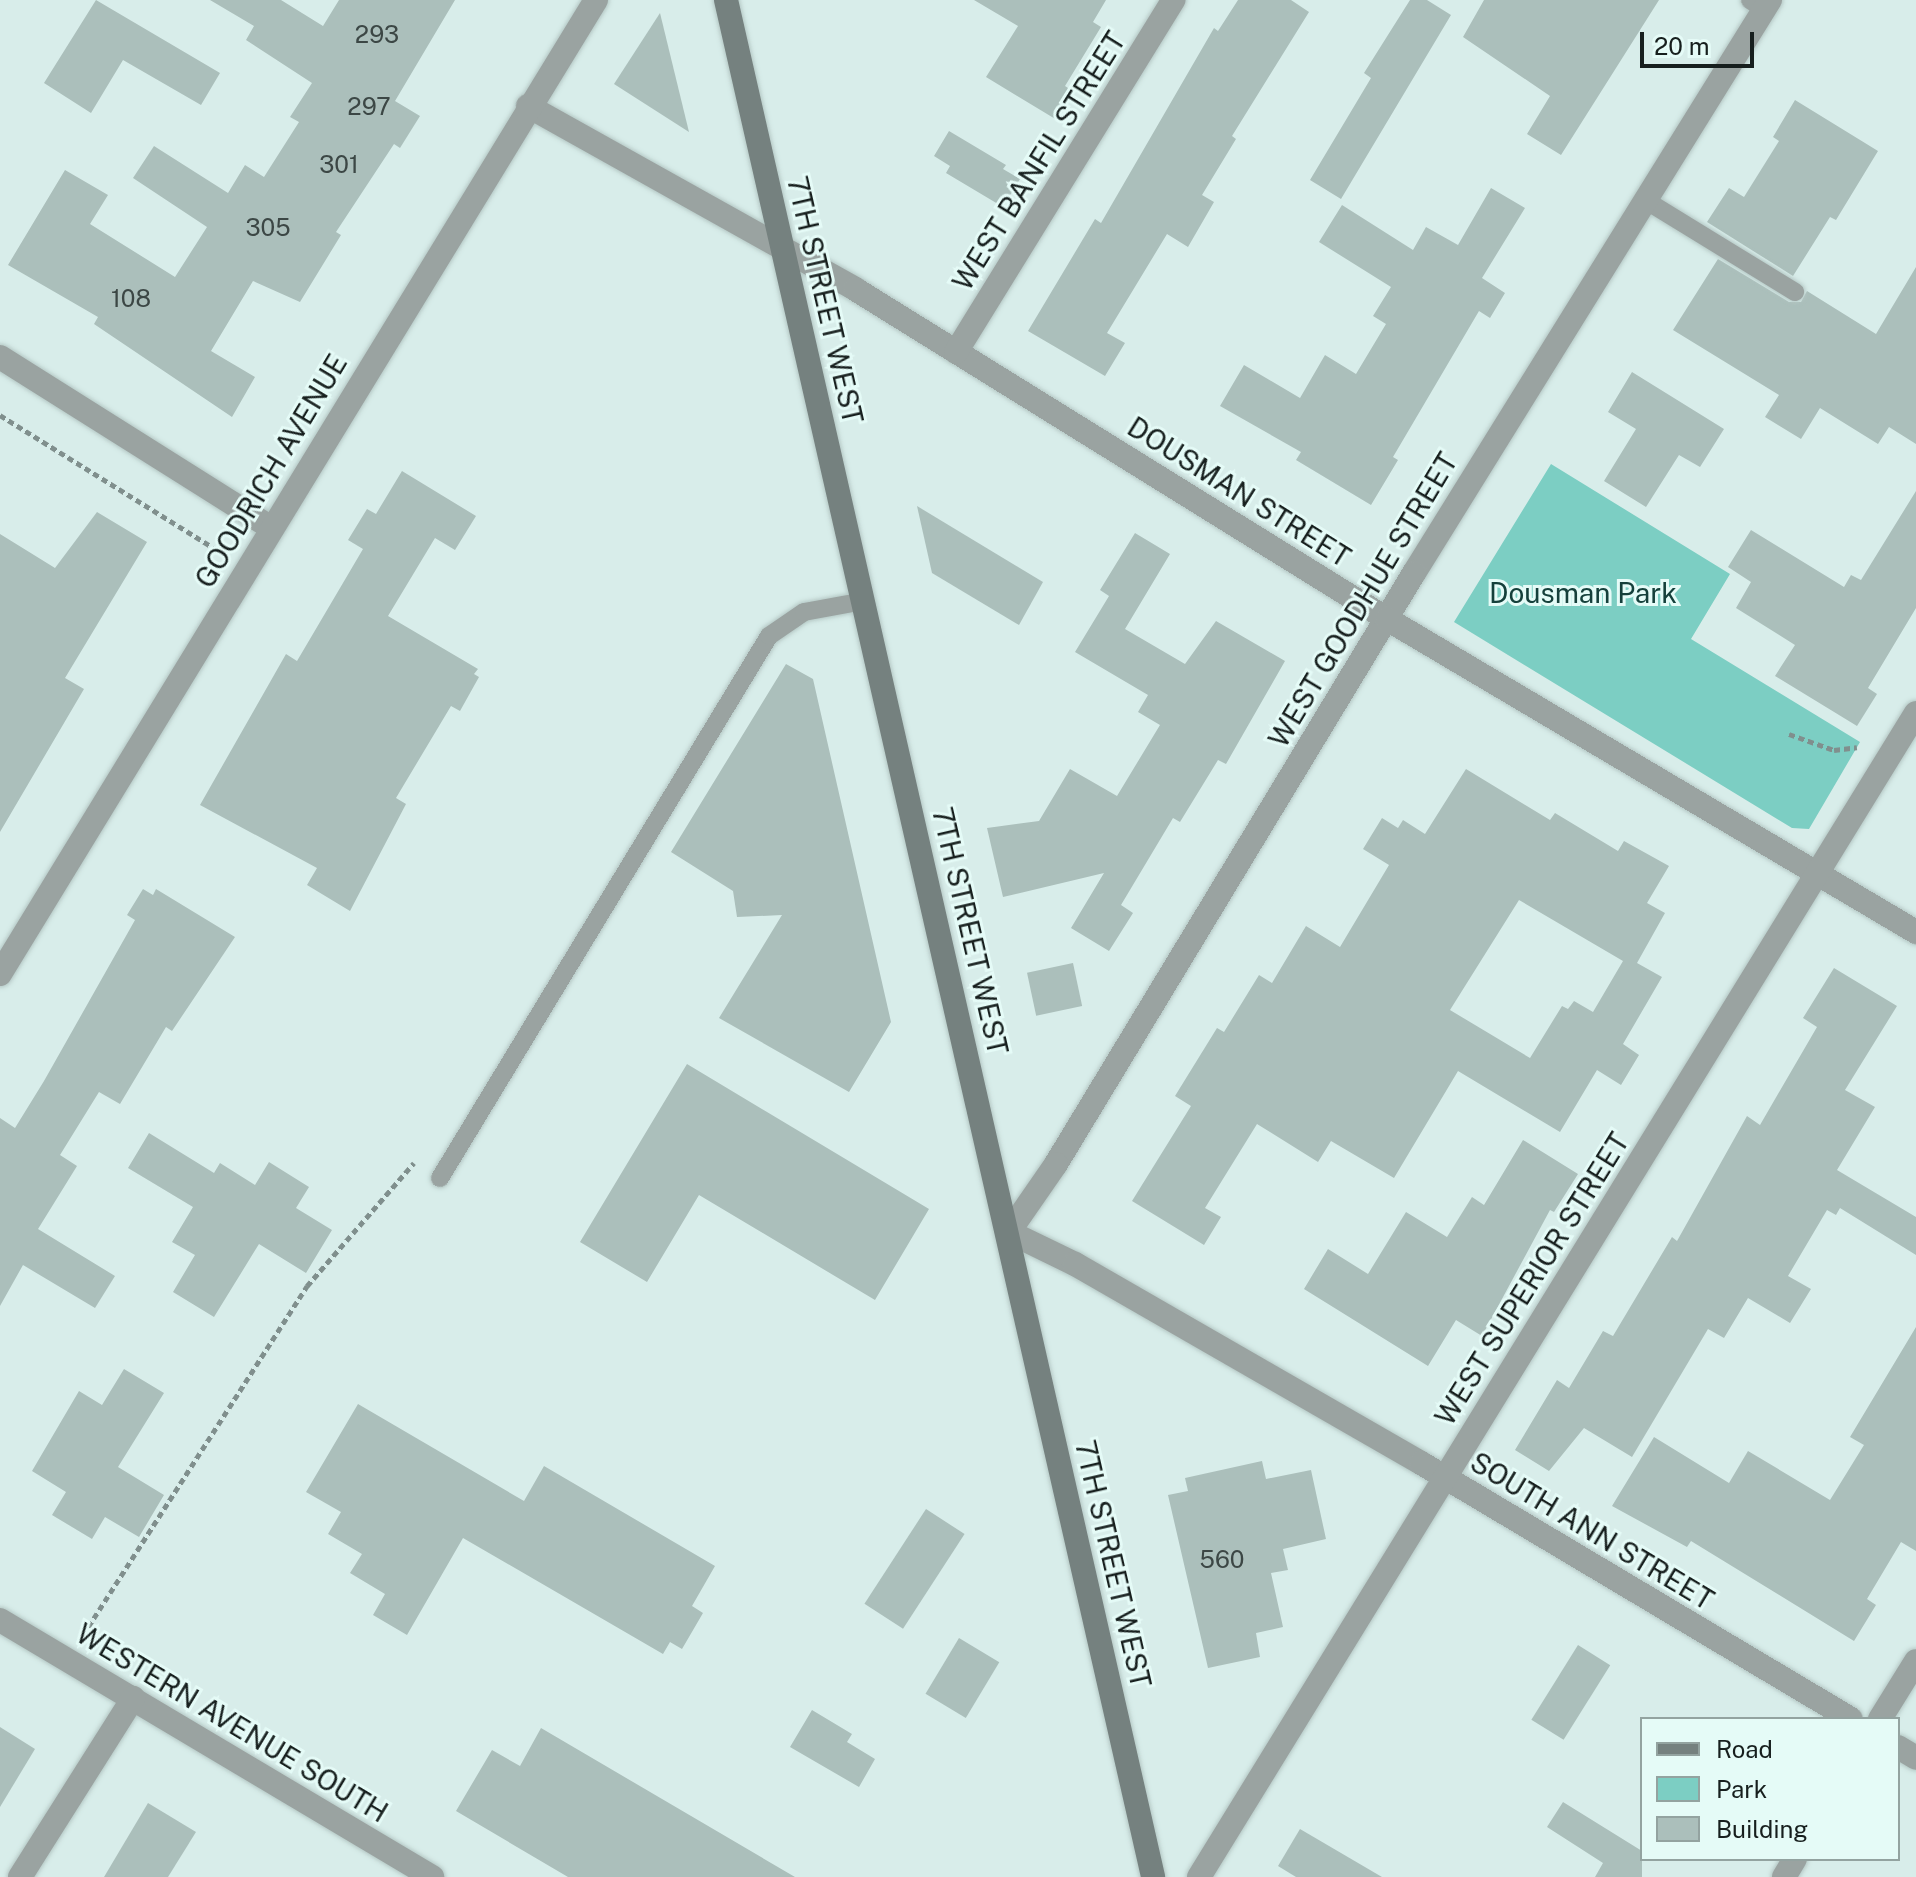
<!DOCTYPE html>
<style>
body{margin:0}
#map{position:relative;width:1916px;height:1877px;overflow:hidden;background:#d8edea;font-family:"Public Sans",sans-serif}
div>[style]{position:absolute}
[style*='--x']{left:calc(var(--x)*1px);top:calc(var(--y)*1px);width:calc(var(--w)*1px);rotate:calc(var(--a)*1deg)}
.green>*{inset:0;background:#7ccec3}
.building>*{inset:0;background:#abbfbb;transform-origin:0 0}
.path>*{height:5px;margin-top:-2.5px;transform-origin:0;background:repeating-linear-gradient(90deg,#808f8d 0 6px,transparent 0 10px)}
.roads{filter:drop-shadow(0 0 2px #b5c8c5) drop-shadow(0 0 2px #b5c8c5)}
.lane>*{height:18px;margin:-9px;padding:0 9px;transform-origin:9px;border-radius:9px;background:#9aa3a1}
.street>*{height:24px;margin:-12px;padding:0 12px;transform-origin:12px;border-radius:12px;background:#9aa3a1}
.secondary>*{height:24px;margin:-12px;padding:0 12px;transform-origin:12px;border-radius:12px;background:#75817f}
span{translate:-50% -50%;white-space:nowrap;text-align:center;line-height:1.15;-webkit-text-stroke:6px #e5fbf7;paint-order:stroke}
.number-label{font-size:24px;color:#3c4745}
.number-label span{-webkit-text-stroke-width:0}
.street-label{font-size:28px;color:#171f1e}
.park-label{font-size:28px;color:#15403b}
.legend{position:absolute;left:1640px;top:1717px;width:260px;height:144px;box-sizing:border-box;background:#e5fbf7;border:2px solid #93a3a0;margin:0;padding:10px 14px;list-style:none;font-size:24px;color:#171f1e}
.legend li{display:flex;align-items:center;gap:16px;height:40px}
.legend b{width:40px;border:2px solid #93a3a0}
.scale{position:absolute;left:1640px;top:32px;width:114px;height:36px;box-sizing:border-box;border:4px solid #171f1e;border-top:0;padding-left:10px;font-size:24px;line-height:28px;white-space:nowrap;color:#171f1e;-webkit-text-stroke:6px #e5fbf7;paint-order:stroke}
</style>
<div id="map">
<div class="green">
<div style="clip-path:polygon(1551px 464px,1730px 574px,1691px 639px,1860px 742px,1809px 829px,1792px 828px,1454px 622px)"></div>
</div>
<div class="building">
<div style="clip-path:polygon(96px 0,220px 73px,201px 105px,123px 60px,91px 113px,44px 83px)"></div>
<div style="clip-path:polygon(210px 0,281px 0,323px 26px,339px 0,455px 0,395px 101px,420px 116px,400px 148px,394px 144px,336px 232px,341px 235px,300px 302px,253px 281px,211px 351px,255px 377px,232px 417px,94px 324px,98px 317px,8px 265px,65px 170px,108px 195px,90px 224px,175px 277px,207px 227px,133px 178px,154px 146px,228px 193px,245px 165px,264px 177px,299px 122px,290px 117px,312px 83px,246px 40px,254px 26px)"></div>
<div style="clip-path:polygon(974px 0,1106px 0,1093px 22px,1101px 27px,1065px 86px,1074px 92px,1057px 120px,986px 77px,1018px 26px)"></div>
<div style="clip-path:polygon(1238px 0,1291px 0,1309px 12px,1232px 136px,1236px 139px,1202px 195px,1214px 202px,1188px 247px,1167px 234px,1107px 333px,1125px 343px,1105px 376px,1028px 331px,1095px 219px,1101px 223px,1214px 28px,1218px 31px)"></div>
<div style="clip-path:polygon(1410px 0,1427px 0,1451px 15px,1341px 199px,1310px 180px,1371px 78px,1364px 73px)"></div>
<div style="clip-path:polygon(1484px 0,1659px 0,1561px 155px,1527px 134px,1550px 96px,1463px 37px)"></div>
<div style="clip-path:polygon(660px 13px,689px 132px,614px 84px)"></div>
<div style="clip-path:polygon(1795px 100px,1878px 151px,1836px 220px,1830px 217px,1793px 276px,1707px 222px,1729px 188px,1744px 197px,1779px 141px,1773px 137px)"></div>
<div style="clip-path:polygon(949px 131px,1006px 165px,1003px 169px,1020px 179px,1003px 207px,946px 173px,950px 166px,934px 156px)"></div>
<div style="clip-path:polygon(1491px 188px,1525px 208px,1482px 278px,1505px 293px,1490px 318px,1479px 311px,1393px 457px,1398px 460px,1371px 505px,1296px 460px,1301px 452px,1220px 406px,1244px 365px,1300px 398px,1325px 355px,1356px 374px,1386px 324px,1373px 316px,1391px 287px,1319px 242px,1342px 205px,1413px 250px,1426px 227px,1458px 245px)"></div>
<div style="clip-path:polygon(1718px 259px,1789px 302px,1801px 302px,1807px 291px,1876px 334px,1916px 267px,1916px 444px,1889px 427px,1878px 444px,1820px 408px,1801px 439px,1765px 417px,1779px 395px,1673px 330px)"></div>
<div style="clip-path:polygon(1632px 372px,1724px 429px,1700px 467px,1679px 455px,1646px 507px,1604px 481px,1636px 429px,1608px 412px)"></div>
<div style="clip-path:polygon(402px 471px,476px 516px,455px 550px,435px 538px,388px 616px,478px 669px,474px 674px,479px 677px,460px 711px,451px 706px,396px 798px,406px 804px,350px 911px,307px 885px,317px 868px,200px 805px,286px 654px,297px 661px,363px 549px,348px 540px,367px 509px,376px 514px)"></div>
<div style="clip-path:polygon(1916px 491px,1916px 608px,1868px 688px,1877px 694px,1857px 726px,1775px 676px,1795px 645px,1736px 608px,1751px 582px,1728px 567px,1751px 530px,1844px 587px,1851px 575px,1861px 580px)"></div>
<div style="clip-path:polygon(917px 506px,1043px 582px,1019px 625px,932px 573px)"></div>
<div style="clip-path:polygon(97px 512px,147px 542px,65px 678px,84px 689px,0 832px,0 534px,55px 568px)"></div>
<div style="clip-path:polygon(1135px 533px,1170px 554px,1125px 629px,1185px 664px,1216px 621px,1285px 661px,1226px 764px,1218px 760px,1180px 822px,1173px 818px,1121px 905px,1133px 913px,1109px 951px,1071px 928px,1104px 873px,1003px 897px,987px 828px,1039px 821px,1070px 769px,1117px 796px,1160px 725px,1138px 712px,1148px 695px,1075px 652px,1109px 596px,1100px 590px)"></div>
<div style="clip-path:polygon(786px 664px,813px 679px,891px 1022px,849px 1092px,719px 1018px,782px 915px,737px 917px,733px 891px,671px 852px)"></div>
<div style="clip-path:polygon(evenodd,1466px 769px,1550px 820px,1555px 813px,1618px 851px,1624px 841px,1669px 866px,1647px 903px,1665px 913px,1637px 963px,1662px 977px,1623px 1044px,1639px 1055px,1621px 1085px,1597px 1070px,1560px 1132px,1458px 1071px,1394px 1178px,1331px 1141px,1318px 1162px,1257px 1124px,1205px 1208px,1221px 1217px,1204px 1245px,1132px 1201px,1191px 1106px,1175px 1096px,1217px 1028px,1224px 1032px,1259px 975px,1272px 983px,1306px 926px,1340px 947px,1389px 865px,1363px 849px,1382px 818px,1398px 828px,1403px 820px,1425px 834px,1466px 769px,1519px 900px,1623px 961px,1593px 1012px,1574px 1001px,1568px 1009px,1562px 1006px,1530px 1058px,1450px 1010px,1519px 900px)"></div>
<div style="clip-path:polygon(143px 889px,153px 895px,156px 889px,235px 937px,172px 1031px,166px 1027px,120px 1104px,99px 1092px,60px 1155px,77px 1166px,38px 1229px,115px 1276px,95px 1308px,23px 1265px,0 1306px,0 1118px,15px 1128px,44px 1081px,135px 920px,127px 915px)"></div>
<div style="left:1073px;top:963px;width:44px;height:47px;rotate:78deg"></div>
<div style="clip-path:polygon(1834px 968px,1897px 1006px,1845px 1090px,1875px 1107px,1837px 1170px,1916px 1217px,1916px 1255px,1840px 1208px,1836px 1215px,1827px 1210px,1788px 1276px,1811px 1289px,1790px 1323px,1748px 1298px,1724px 1338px,1708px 1329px,1632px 1457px,1584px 1428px,1549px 1471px,1515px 1450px,1557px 1380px,1569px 1388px,1603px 1331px,1613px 1336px,1672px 1237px,1677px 1241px,1747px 1116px,1760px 1125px,1817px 1027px,1803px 1018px)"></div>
<div style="clip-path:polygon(687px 1064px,929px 1209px,875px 1300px,699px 1195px,647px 1282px,580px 1242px)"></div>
<div style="clip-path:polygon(149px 1133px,214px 1173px,220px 1163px,255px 1185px,269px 1162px,309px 1187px,296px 1208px,332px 1230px,306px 1273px,259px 1244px,214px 1317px,173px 1292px,195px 1255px,172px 1242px,193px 1207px,128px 1168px)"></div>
<div style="clip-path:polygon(1523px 1140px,1578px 1174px,1554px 1212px,1550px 1210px,1482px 1336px,1456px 1320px,1428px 1366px,1304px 1289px,1328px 1249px,1368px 1274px,1406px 1212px,1447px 1237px,1472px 1197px,1484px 1205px)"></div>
<div style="clip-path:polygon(1916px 1327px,1916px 1551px,1901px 1542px,1867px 1599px,1876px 1605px,1854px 1641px,1691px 1541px,1687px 1547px,1612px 1506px,1654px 1437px,1729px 1483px,1748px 1451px,1830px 1500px,1864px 1445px,1850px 1437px)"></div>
<div style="clip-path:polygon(124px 1369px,164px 1393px,118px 1467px,164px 1495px,139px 1537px,105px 1517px,92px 1539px,52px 1515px,66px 1492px,32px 1471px,79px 1391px,102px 1405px)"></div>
<div style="clip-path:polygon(358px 1404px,524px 1501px,544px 1466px,715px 1566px,692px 1606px,703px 1613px,682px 1649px,670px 1642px,663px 1654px,463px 1538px,407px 1635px,373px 1615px,385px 1594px,350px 1573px,362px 1554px,328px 1534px,341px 1512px,306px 1492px)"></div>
<div style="clip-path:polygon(1262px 1461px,1266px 1479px,1311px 1470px,1326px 1539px,1283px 1549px,1288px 1570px,1271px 1573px,1283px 1627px,1256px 1633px,1260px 1657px,1208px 1668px,1168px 1495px,1188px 1491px,1185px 1478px)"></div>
<div style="left:926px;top:1509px;width:46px;height:113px;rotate:33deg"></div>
<div style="left:959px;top:1638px;width:47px;height:65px;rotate:31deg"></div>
<div style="left:1578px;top:1645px;width:38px;height:88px;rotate:32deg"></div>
<div style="clip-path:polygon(812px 1710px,852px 1734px,847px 1742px,875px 1759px,859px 1787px,790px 1747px)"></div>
<div style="clip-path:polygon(0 1727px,35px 1749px,0 1807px)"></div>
<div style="clip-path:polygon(541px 1728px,795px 1877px,568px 1877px,456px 1811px,492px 1750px,520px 1766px)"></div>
<div style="clip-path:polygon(1563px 1802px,1642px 1851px,1642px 1877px,1595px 1877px,1603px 1863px,1547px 1827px)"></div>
<div style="clip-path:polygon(148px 1803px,196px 1832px,168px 1877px,104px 1877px)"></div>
<div style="clip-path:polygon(1300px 1829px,1382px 1877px,1296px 1877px,1278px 1866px)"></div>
</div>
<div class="path">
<div style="--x:0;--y:415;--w:263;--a:31.9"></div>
<div style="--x:1789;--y:734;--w:48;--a:19.6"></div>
<div style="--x:1834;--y:750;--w:23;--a:-7"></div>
<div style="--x:83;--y:1635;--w:415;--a:-57.3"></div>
<div style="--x:307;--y:1286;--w:163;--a:-49"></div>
</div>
<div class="roads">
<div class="lane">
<div style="--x:1750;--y:0;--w:17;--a:33"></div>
<div style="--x:1645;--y:200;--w:176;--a:31.5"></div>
<div style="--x:440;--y:1178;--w:634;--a:-58.74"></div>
<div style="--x:769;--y:636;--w:42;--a:-34.4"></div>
<div style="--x:804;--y:612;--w:61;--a:-10.4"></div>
</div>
<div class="street">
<div style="--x:1770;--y:0;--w:675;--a:121.85"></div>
<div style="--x:1414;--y:573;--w:691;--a:121.21"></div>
<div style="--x:1056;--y:1164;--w:83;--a:124.7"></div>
<div style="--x:1009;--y:1232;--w:73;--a:25.9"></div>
<div style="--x:1075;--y:1264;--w:399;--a:29.9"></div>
<div style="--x:1421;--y:1463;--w:500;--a:30.77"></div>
<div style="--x:528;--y:106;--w:375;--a:29.2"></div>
<div style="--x:855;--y:289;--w:626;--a:31.81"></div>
<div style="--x:1387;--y:619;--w:615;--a:30.61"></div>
<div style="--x:956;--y:352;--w:414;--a:-58.3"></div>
<div style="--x:0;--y:357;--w:321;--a:32.2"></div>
<div style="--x:0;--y:974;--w:1142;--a:-58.54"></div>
<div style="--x:0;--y:1620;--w:503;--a:30.75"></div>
<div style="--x:1880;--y:1719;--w:68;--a:-58.2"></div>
<div style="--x:1898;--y:1747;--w:21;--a:31"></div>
<div style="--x:20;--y:1877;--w:212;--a:-57.7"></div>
<div style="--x:1199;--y:1877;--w:1367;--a:-58.37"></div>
<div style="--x:1784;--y:1877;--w:21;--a:-59"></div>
</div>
<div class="secondary">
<div style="--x:726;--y:0;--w:1925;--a:77.18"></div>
</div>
</div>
<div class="number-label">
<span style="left:377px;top:35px">293</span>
<span style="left:369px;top:107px">297</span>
<span style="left:339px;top:165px">301</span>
<span style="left:268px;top:228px">305</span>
<span style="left:131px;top:299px">108</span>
<span style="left:1222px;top:1560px">560</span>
</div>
<div class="street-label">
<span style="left:1039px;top:161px;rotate:-58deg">WEST BANFIL STREET</span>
<span style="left:825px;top:300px;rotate:77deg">7TH STREET WEST</span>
<span style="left:271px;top:471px;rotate:-59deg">GOODRICH AVENUE</span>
<span style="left:1239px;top:492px;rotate:32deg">DOUSMAN STREET</span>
<span style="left:1363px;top:600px;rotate:-59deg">WEST GOODHUE STREET</span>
<span style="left:970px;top:931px;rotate:77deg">7TH STREET WEST</span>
<span style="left:1532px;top:1279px;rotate:-58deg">WEST SUPERIOR STREET</span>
<span style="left:1592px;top:1531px;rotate:31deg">SOUTH ANN STREET</span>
<span style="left:1113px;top:1564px;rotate:77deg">7TH STREET WEST</span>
<span style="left:232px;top:1723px;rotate:31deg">WESTERN AVENUE SOUTH</span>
</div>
<div class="park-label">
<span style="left:1583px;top:593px">Dousman Park</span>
</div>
<ul class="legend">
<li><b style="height:10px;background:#75817f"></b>Road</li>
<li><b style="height:22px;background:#7ccec3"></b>Park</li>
<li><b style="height:22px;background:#abbfbb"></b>Building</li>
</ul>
<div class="scale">20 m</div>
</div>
